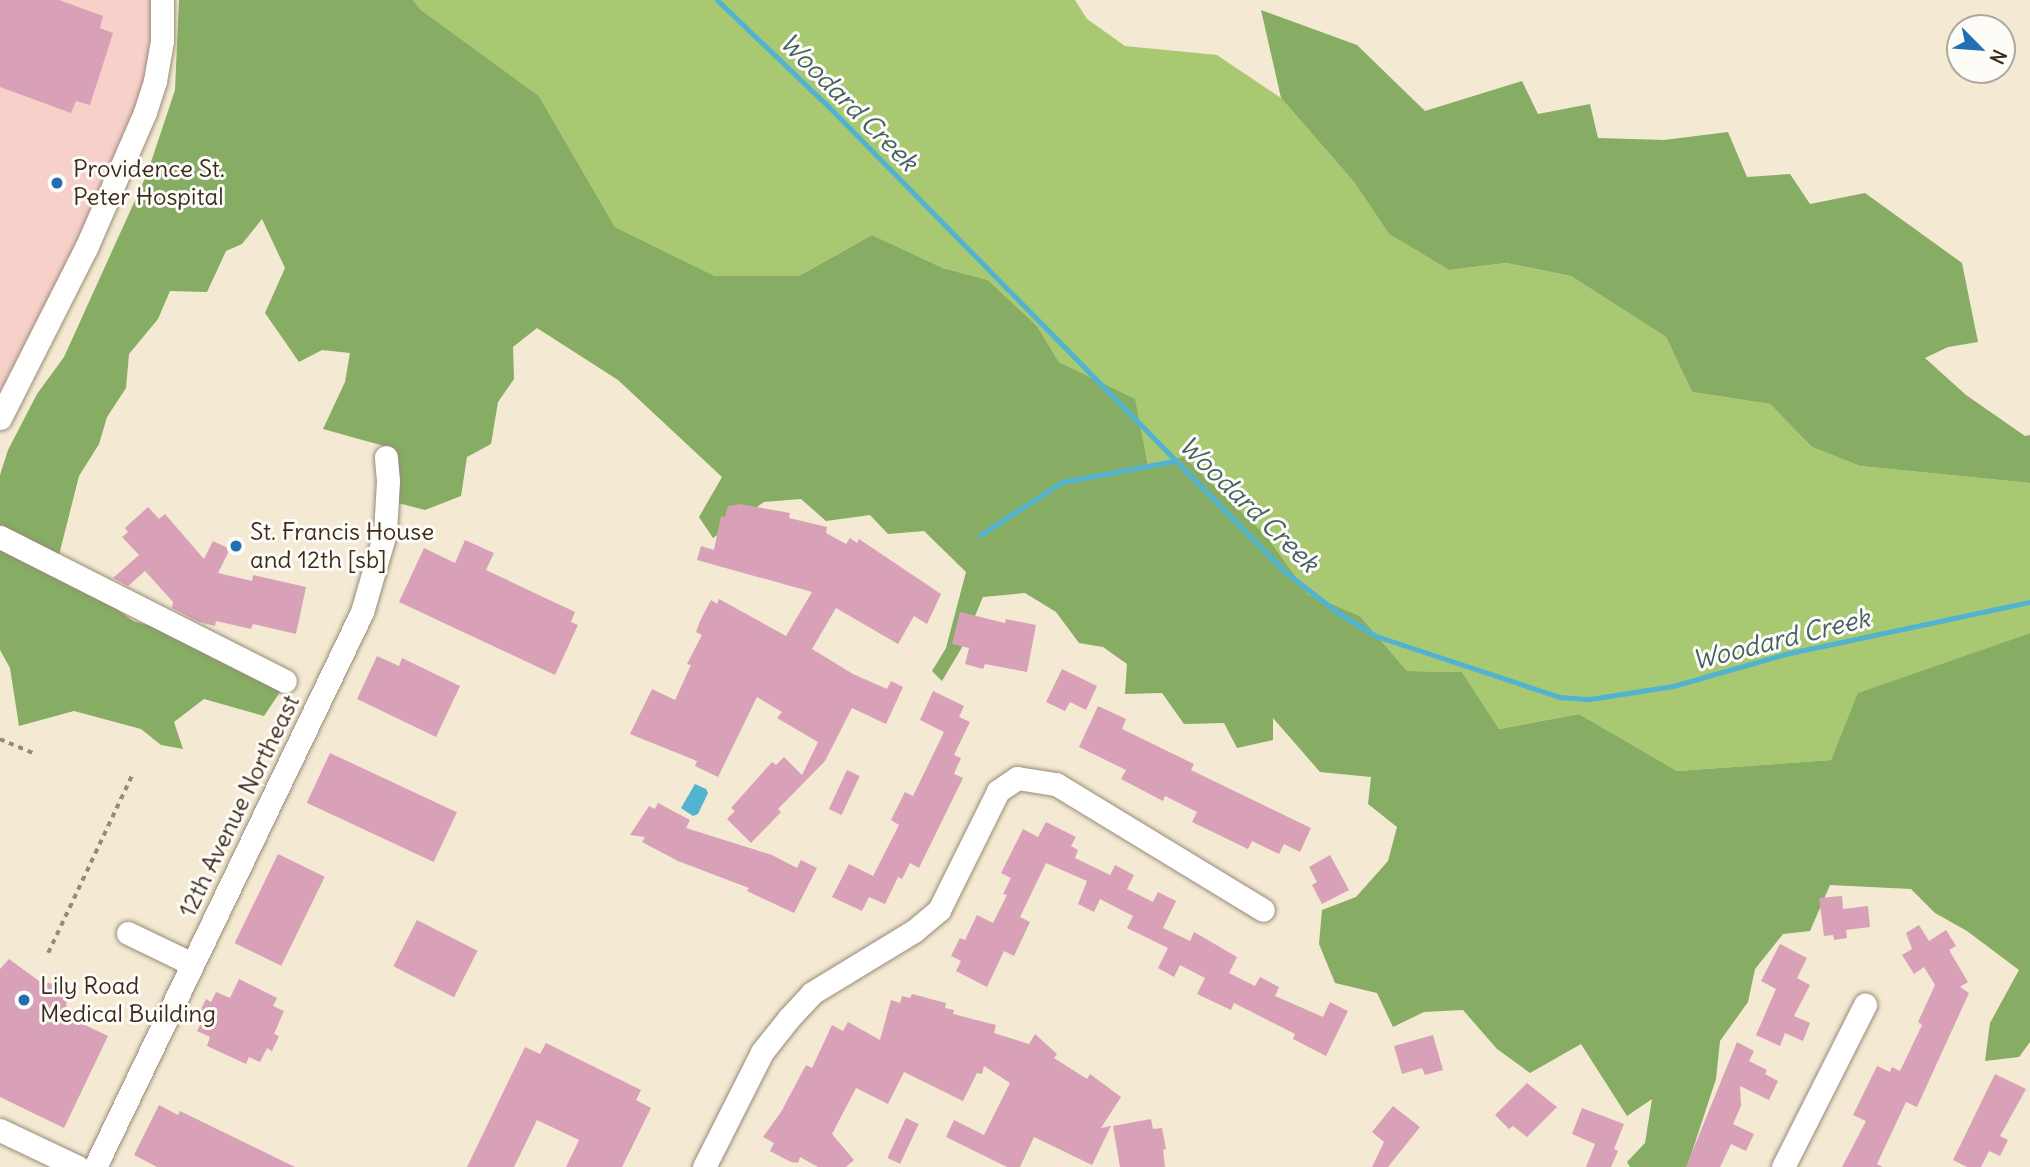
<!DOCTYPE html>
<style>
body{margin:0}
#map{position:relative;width:2030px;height:1167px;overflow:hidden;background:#f4e9d2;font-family:Delius,sans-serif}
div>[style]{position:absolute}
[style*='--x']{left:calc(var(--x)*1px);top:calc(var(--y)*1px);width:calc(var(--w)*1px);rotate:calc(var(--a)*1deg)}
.built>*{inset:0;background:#f7d0ca}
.green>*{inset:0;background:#a8c971}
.forest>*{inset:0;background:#86ad63}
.water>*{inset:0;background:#51b3d0}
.stream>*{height:5px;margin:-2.5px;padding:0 2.5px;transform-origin:2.5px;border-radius:2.5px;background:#51b3d0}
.building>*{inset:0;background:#d9a1b7;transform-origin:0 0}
.path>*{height:3.5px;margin-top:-1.75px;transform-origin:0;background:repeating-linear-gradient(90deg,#988a78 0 5px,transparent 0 10px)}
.roads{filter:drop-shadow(0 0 2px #988a78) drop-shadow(0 0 2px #988a78)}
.minor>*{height:23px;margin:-11.5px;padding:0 11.5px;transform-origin:11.5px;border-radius:11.5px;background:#fff}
.dots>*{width:19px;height:19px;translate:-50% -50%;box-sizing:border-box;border:4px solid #fdfcf7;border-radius:50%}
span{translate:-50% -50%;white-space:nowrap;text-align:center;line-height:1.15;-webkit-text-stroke:6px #fdfcf7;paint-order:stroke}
.poi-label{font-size:24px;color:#3b2a1e}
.left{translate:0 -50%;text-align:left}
.street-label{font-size:24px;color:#3b2a1e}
.water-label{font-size:26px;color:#446165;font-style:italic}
.north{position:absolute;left:1946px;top:14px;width:70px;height:70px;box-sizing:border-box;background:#fdfcf7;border:2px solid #afa8a0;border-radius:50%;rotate:115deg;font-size:19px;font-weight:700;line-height:28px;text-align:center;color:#3b2a1e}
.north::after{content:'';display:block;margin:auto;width:24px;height:32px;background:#1f6fb2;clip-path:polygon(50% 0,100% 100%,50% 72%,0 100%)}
</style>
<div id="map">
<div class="built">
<div style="clip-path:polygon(0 0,162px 0,156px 81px,0 418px)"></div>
</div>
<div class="green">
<div style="clip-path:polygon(413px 0,1075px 0,1087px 19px,1125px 46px,1217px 55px,1281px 98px,1354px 182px,1389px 234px,1449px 270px,1506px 263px,1571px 276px,1666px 337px,1692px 392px,1770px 404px,1812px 447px,1860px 466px,2030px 483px,2030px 633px,1859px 693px,1831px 760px,1677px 771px,1579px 714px,1499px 729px,1462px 672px,1407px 671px,1360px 616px,1308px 594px,1268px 538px,1148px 466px,1134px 399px,1059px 362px,1037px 326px,988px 280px,943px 268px,872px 235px,799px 276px,715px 276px,615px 227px,539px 96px,421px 10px)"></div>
</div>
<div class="forest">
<div style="clip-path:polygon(179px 0,413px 0,421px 10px,539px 96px,615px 227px,715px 276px,799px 276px,872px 235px,943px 268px,988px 280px,1037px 326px,1059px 362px,1135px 399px,1148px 466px,1184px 457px,1268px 538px,1308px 594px,1360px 616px,1407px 671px,1462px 672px,1499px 729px,1579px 714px,1677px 771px,1831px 760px,1858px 693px,2030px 633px,2030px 1042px,2019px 1057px,1985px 1061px,1990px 1023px,2019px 970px,1967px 931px,1935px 913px,1911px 889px,1830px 885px,1810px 931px,1783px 934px,1755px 969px,1748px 1002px,1720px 1041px,1716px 1079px,1687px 1167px,1630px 1167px,1627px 1162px,1645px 1143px,1652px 1099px,1627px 1116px,1581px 1044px,1530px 1073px,1497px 1049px,1463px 1010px,1424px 1012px,1393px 1027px,1377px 993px,1335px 983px,1319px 944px,1322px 910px,1356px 897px,1388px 861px,1397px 827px,1368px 804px,1371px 777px,1320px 772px,1273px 718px,1273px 740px,1237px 748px,1224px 723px,1184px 724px,1162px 693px,1125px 694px,1127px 664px,1103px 647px,1079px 643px,1056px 612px,1025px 593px,983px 597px,961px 649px,942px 681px,932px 671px,946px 648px,966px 572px,924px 531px,888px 534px,870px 515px,826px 521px,801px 499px,764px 502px,713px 538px,699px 517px,722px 477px,618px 380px,537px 328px,513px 347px,514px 379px,498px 402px,491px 444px,467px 457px,461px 496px,425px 510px,394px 502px,395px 449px,323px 429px,345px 382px,350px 353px,322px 350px,299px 362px,265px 313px,285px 268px,262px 219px,242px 244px,226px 251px,207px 292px,170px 291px,158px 319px,129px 354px,126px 388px,107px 417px,99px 444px,79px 476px,59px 555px,106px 601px,133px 621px,155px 627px,175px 639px,209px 642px,284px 686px,264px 716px,204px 699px,174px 722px,183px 749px,161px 745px,141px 729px,74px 711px,19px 726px,10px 668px,0 650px,0 475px,8px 450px,37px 394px,64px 357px,147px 174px,175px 90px)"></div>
<div style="clip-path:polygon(1261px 10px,1357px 45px,1425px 111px,1522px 81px,1538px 114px,1590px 104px,1598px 138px,1664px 140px,1728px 132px,1747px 177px,1790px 174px,1810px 204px,1865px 193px,1962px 263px,1978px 342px,1948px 347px,1925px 358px,1966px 395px,2025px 436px,2030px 435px,2030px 483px,1860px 466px,1812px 447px,1770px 404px,1692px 392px,1666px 337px,1571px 276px,1506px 263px,1449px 270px,1389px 234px,1354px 182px,1281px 98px)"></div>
</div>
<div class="water">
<div style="clip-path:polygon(695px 784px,706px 789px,708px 793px,698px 814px,693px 816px,681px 808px)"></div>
</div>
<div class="stream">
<div style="--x:717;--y:0;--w:155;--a:43.7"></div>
<div style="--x:829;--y:107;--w:650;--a:45.56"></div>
<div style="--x:1284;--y:571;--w:67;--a:37.7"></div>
<div style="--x:1337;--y:612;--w:46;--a:31.6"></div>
<div style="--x:1376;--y:636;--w:193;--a:18.4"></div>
<div style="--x:1559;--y:697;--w:31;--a:4"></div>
<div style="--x:1590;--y:699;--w:84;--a:-8.9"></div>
<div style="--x:1673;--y:686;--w:116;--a:-15.9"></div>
<div style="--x:1785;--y:654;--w:250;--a:-12"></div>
<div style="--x:980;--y:535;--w:98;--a:-32.9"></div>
<div style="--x:1062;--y:482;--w:114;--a:-10.6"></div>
</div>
<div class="building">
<div style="clip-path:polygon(0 0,59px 0,103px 16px,100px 28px,113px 33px,90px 105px,76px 101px,71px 113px,0 87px)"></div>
<div style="clip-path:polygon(740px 504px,790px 513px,789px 518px,827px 527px,826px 533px,846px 544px,850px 538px,857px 543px,859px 539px,941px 594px,927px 624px,914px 616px,898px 644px,836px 608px,812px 649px,853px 674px,887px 689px,891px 681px,903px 687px,886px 724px,852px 708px,825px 761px,778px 809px,781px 812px,751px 843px,727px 819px,735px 811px,731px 808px,772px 762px,776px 765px,784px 757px,802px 775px,818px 742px,777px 718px,782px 712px,757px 697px,718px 777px,695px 766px,697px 761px,630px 734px,652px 689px,675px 700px,691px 665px,687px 664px,702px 635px,696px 632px,700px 621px,711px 600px,717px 604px,719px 599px,786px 636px,812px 592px,697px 560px,701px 546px,714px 550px,721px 516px,725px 517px,728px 506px)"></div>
<div style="clip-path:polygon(148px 507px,159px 519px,165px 514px,204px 559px,213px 541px,230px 549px,218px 573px,252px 581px,253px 575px,306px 587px,296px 634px,253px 624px,251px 629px,216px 621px,215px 626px,199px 622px,172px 608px,173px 602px,145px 571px,128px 586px,113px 578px,139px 555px,122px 537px,128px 532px,125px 528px)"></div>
<div style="clip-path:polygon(465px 540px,494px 553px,486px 570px,575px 612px,571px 622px,578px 625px,555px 675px,399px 602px,424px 548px,455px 563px)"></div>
<div style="clip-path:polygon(960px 612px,1005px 623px,1006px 619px,1036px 625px,1027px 672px,985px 664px,983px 669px,965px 664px,969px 648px,952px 644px)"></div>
<div style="clip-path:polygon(377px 656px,399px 666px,402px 658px,460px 686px,436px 737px,357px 699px)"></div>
<div style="clip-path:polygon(1062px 669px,1097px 686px,1086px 710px,1070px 702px,1065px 711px,1046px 702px)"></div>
<div style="clip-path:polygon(933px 691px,964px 706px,959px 717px,970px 722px,954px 755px,961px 758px,954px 774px,963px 778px,919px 868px,910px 863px,902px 879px,898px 877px,885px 904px,869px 897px,862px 911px,832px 897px,849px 864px,873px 876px,899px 825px,891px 820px,905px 792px,913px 796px,944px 732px,920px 720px)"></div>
<div style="clip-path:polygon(1098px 706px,1126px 719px,1122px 729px,1194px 764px,1191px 770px,1311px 828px,1300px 852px,1284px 844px,1279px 854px,1252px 841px,1248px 849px,1192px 822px,1197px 812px,1165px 796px,1163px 801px,1121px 779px,1126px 770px,1079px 747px)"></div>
<div style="left:330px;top:753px;width:140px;height:55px;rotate:25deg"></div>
<div style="left:847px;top:770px;width:14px;height:43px;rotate:25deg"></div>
<div style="clip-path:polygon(658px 803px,690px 820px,686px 828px,772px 855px,797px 868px,801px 860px,817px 868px,794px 913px,747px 891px,749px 888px,678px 861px,642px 842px,645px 837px,630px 835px,649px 806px,655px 809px)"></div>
<div style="clip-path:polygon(1046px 822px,1076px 837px,1071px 846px,1078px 850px,1075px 858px,1110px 875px,1115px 865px,1134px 875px,1127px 889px,1153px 902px,1158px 892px,1176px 901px,1163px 928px,1190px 941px,1194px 932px,1237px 957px,1229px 973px,1255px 986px,1260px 977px,1279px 987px,1275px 996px,1323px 1017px,1330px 1002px,1348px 1011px,1326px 1056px,1293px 1039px,1295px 1034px,1234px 1003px,1231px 1010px,1197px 994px,1205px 978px,1180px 965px,1174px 977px,1158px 968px,1168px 948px,1127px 928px,1133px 916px,1100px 899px,1094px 912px,1078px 904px,1087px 881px,1046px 863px,1020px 917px,1030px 922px,1014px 956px,1004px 951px,987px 987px,956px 971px,961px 961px,951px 956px,960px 938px,965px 940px,977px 915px,993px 923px,1007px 895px,1003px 894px,1011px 878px,1001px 873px,1023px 829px,1038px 837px)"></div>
<div style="left:278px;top:854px;width:52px;height:99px;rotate:26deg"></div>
<div style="clip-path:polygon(1330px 855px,1349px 890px,1322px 904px,1312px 885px,1317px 882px,1309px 867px)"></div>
<div style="clip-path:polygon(1842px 896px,1843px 909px,1868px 906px,1870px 927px,1846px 930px,1847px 938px,1834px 940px,1833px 935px,1824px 936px,1819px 898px)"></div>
<div style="left:417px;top:920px;width:68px;height:52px;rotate:27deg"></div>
<div style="clip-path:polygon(1919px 925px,1929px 941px,1946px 930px,1956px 946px,1949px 950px,1968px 982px,1960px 987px,1969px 993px,1917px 1107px,1906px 1102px,1877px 1164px,1883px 1167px,1842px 1167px,1866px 1121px,1853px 1115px,1877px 1066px,1890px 1072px,1892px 1067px,1900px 1071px,1922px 1025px,1918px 1022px,1935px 985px,1924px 967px,1914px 974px,1902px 955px,1912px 949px,1906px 933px)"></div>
<div style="clip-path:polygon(1780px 944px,1807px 958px,1797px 978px,1810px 985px,1794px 1016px,1810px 1023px,1803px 1041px,1785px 1033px,1780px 1046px,1756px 1035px,1776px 989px,1761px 981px)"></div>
<div style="clip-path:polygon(9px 959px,39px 981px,67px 987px,66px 1016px,108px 1036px,64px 1128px,0 1097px,0 969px)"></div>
<div style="clip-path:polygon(239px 979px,277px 998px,273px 1006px,284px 1011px,274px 1034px,279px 1036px,272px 1051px,267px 1048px,260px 1062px,249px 1057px,246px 1064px,207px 1046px,210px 1037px,197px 1031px,201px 1023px,196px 1020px,206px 999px,211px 1002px,216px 992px,230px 998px)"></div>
<div style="clip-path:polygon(912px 994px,946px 1003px,945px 1008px,954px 1010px,953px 1014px,996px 1025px,994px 1033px,1029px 1044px,1035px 1034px,1057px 1054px,1054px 1058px,1087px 1079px,1090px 1074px,1121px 1097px,1101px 1128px,1111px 1126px,1092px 1165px,1034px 1137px,1020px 1167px,1007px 1167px,946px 1137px,954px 1120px,984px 1135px,1010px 1083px,984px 1066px,982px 1074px,977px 1073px,963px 1101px,904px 1072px,888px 1104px,856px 1088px,832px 1134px,854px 1160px,846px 1167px,818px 1167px,800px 1157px,798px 1163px,791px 1162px,770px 1151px,774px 1143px,763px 1137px,781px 1112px,806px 1065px,812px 1068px,832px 1025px,843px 1031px,848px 1022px,880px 1040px,891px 1000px,900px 1003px,902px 996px,910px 998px)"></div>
<div style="clip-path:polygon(1433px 1035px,1443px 1070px,1425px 1075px,1422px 1068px,1402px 1074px,1394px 1046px)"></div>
<div style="clip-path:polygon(1737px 1042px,1754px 1051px,1749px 1061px,1767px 1070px,1765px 1074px,1778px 1081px,1769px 1100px,1740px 1086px,1741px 1106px,1733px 1124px,1754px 1134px,1746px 1151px,1731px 1144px,1720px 1167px,1686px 1167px)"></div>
<div style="clip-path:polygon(546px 1043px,641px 1090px,636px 1100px,651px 1108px,622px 1167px,566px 1167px,579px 1140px,537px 1120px,514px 1167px,467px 1167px,525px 1047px,540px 1054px)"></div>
<div style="clip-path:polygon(1995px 1074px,2026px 1089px,2000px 1136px,2008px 1140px,2000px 1156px,1989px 1151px,1981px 1167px,1967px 1167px,1953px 1160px)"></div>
<div style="clip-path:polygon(1527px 1083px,1557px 1107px,1527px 1137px,1513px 1126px,1509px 1129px,1495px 1115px)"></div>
<div style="clip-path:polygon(159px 1105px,178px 1115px,180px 1111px,295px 1167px,157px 1167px,134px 1155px)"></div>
<div style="clip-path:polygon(1393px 1106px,1420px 1127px,1388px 1167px,1372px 1167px,1384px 1142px,1372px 1132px)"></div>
<div style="clip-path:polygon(1582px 1108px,1624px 1124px,1614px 1149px,1618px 1151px,1611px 1167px,1586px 1167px,1595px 1144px,1572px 1134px)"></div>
<div style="left:906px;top:1118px;width:14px;height:44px;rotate:25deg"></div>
<div style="clip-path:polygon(1151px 1119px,1153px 1129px,1162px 1128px,1166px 1149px,1163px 1150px,1165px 1167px,1120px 1167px,1113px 1126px)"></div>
</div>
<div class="path">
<div style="--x:0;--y:739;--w:38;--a:23"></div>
<div style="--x:48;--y:953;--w:199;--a:-64.7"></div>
</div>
<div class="roads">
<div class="minor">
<div style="--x:0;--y:418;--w:191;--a:-63.2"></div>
<div style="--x:86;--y:248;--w:148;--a:-66.5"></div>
<div style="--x:145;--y:112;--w:33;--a:-72"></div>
<div style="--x:155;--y:81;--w:41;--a:-80.1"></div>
<div style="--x:162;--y:41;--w:41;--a:-90"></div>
<div style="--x:0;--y:537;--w:319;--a:26.8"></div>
<div style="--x:128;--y:933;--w:71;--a:25.8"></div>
<div style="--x:0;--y:1130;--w:86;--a:25.4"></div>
<div style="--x:95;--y:1167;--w:616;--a:-64.31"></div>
<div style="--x:362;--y:612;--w:82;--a:-73.8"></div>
<div style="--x:385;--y:533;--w:52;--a:-86.7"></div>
<div style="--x:388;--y:481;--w:24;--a:-95"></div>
<div style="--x:704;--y:1167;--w:129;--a:-63.2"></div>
<div style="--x:762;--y:1052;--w:43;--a:-51.5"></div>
<div style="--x:789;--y:1018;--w:34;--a:-47"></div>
<div style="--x:812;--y:993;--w:119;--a:-31.3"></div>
<div style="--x:914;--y:931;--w:33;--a:-40"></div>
<div style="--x:939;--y:910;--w:133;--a:-63.6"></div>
<div style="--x:998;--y:791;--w:23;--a:-34"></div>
<div style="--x:1017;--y:778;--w:39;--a:9"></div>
<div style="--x:1056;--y:784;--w:242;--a:31.3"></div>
<div style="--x:1783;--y:1167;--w:182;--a:-63.2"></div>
</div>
</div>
<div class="dots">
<div style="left:57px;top:183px;background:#1f6fb2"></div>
<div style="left:236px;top:546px;background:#1f6fb2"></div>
<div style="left:24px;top:1000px;background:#1f6fb2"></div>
</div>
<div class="poi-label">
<span class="left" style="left:73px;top:183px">Providence St.<br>Peter Hospital</span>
<span class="left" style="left:250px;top:546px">St. Francis House<br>and 12th [sb]</span>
<span class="left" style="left:40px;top:1000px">Lily Road<br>Medical Building</span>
</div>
<div class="street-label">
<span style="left:239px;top:806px;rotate:-64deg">12th Avenue Northeast</span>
</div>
<div class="water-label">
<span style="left:849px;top:102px;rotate:45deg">Woodard Creek</span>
<span style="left:1249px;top:504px;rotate:44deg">Woodard Creek</span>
<span style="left:1781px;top:639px;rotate:-14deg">Woodard Creek</span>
</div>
<div class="north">N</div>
</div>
